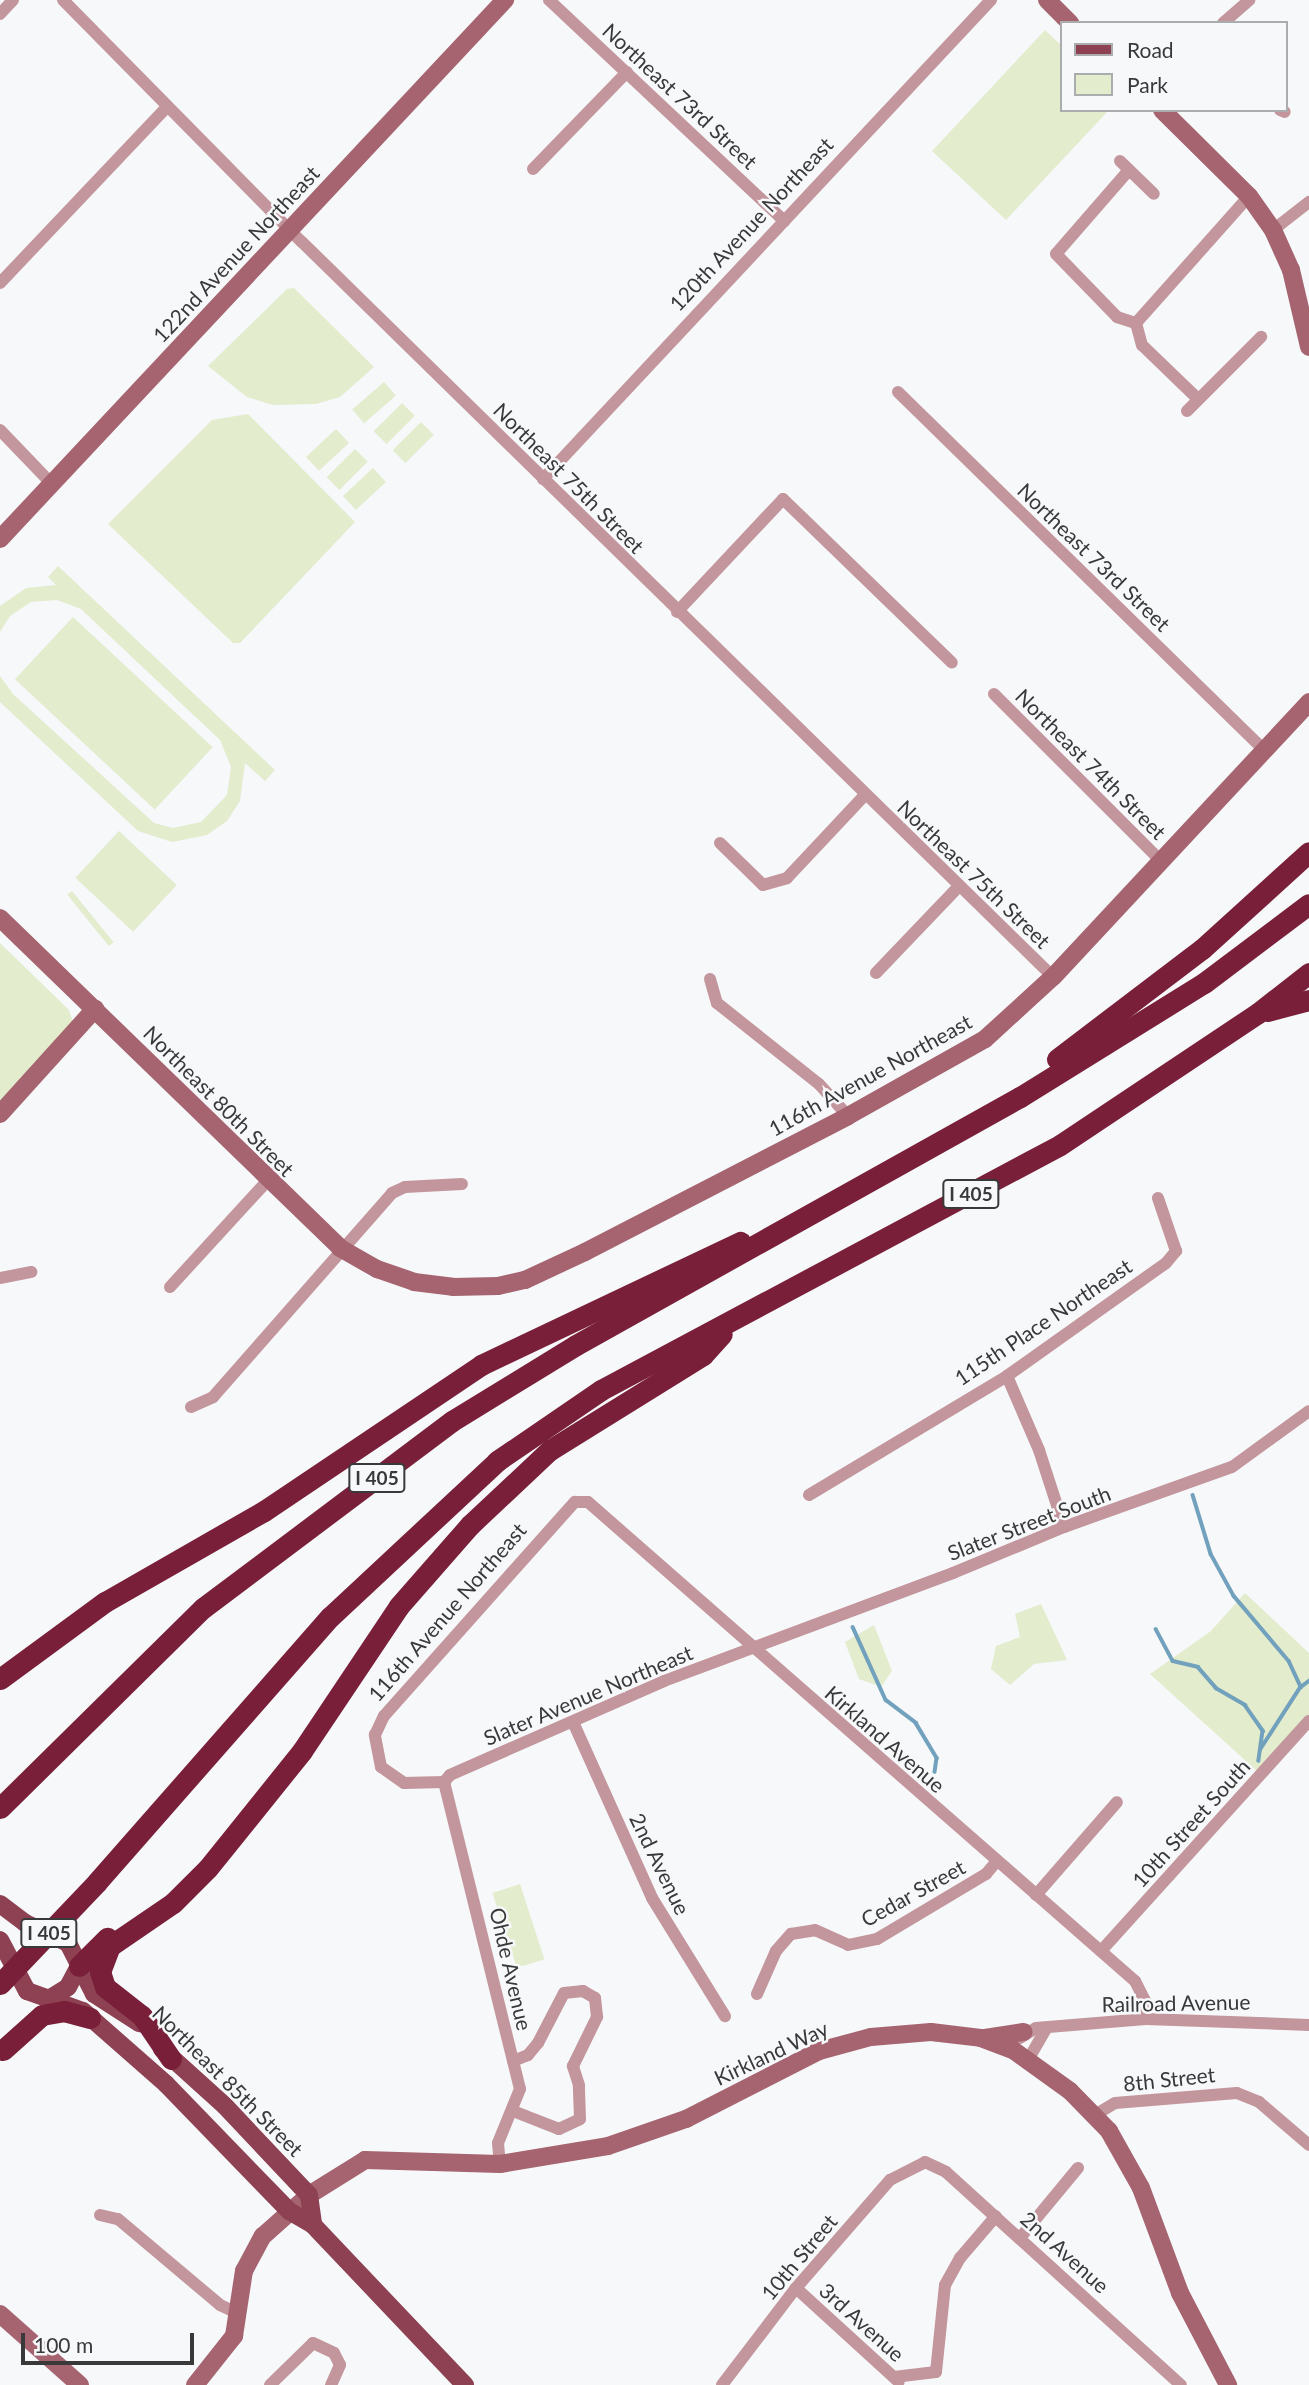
<!DOCTYPE html>
<style>
body{margin:0}
#map{position:relative;width:1309px;height:2385px;overflow:hidden;background:#f6f8fa;font-family:Lato,sans-serif}
div>[style]{position:absolute}
[style*='--x']{left:calc(var(--x)*1px);top:calc(var(--y)*1px);width:calc(var(--w)*1px);rotate:calc(var(--a)*1deg)}
.green>*{inset:0;background:#e3eccd;transform-origin:0 0}
.stream>*{height:3.5px;margin:-1.75px;padding:0 1.75px;transform-origin:1.75px;border-radius:1.75px;background:#71a1bc}
.street>*{height:12px;margin:-6px;padding:0 6px;transform-origin:6px;border-radius:6px;background:#c3959c}
.secondary>*{height:18px;margin:-9px;padding:0 9px;transform-origin:9px;border-radius:9px;background:#a56470}
.primary>*{height:18px;margin:-9px;padding:0 9px;transform-origin:9px;border-radius:9px;background:#8e4152}
.highway>*{height:21px;margin:-10.5px;padding:0 10.5px;transform-origin:10.5px;border-radius:10.5px;background:#791f39}
span{translate:-50% -50%;white-space:nowrap;text-align:center;line-height:1.15;-webkit-text-stroke:5px #f6f8fa;paint-order:stroke}
.shield-label span{padding:2px 5px;background:#f6f8fa;border:2px solid;border-radius:5px;-webkit-text-stroke-width:0}
.shield-label{font-size:19px;color:#39393a;font-weight:700}
.street-label{font-size:21px;color:#39393a}
.legend{position:absolute;left:1060px;top:21px;width:228px;height:91px;box-sizing:border-box;background:#f6f8fa;border:2px solid #aaacad;margin:0;padding:9px 12px;list-style:none;font-size:21px;color:#39393a}
.legend li{display:flex;align-items:center;gap:14px;height:35px}
.legend b{width:35px;border:2px solid #aaacad}
.scale{position:absolute;left:21px;top:2333px;width:173px;height:32px;box-sizing:border-box;border:4px solid #39393a;border-top:0;padding-left:9px;font-size:21px;line-height:24px;white-space:nowrap;color:#39393a;-webkit-text-stroke:5px #f6f8fa;paint-order:stroke}
</style>
<div id="map">
<div class="green">
<div style="clip-path:polygon(1045px 30px,1062px 46px,1062px 110px,1109px 110px,1006px 220px,932px 151px)"></div>
<div style="clip-path:polygon(294px 288px,374px 367px,340px 397px,316px 404px,273px 405px,247px 397px,208px 366px,287px 289px)"></div>
<div style="left:384px;top:382px;width:18px;height:42px;rotate:49deg"></div>
<div style="left:402px;top:403px;width:18px;height:40px;rotate:45deg"></div>
<div style="clip-path:polygon(248px 414px,355px 522px,240px 643px,233px 643px,108px 524px,212px 420px)"></div>
<div style="left:421px;top:422px;width:18px;height:40px;rotate:45deg"></div>
<div style="left:336px;top:429px;width:19px;height:41px;rotate:47deg"></div>
<div style="left:355px;top:449px;width:18px;height:40px;rotate:45deg"></div>
<div style="left:373px;top:468px;width:19px;height:41px;rotate:47deg"></div>
<div style="clip-path:polygon(58px 566px,275px 770px,265px 781px,245px 763px,240px 801px,227px 821px,207px 835px,172px 842px,138px 831px,0 702px,0 676px,13px 694px,154px 823px,173px 828px,201px 822px,227px 795px,231px 767px,220px 740px,81px 609px,57px 600px,31px 602px,10px 616px,0 632px,0 606px,26px 588px,56px 585px,48px 577px)"></div>
<div style="left:73px;top:617px;width:191px;height:85px;rotate:43deg"></div>
<div style="left:119px;top:831px;width:79px;height:64px;rotate:43deg"></div>
<div style="left:72px;top:891px;width:66px;height:6px;rotate:51deg"></div>
<div style="clip-path:polygon(0 943px,69px 1010px,73px 1022px,0 1103px)"></div>
<div style="clip-path:polygon(1245px 1593px,1309px 1653px,1309px 1716px,1258px 1772px,1150px 1674px,1211px 1631px)"></div>
<div style="clip-path:polygon(1041px 1604px,1067px 1660px,1034px 1664px,1010px 1685px,991px 1669px,996px 1646px,1020px 1637px,1015px 1614px)"></div>
<div style="clip-path:polygon(874px 1625px,892px 1671px,881px 1687px,859px 1679px,845px 1642px)"></div>
<div style="left:520px;top:1884px;width:79px;height:29px;rotate:72deg"></div>
</div>
<div class="stream">
<div style="--x:1193;--y:1495;--w:62;--a:73"></div>
<div style="--x:1211;--y:1554;--w:48;--a:61.3"></div>
<div style="--x:1234;--y:1596;--w:85;--a:49.8"></div>
<div style="--x:1289;--y:1661;--w:29;--a:65"></div>
<div style="--x:1301;--y:1687;--w:74;--a:122.8"></div>
<div style="--x:853;--y:1627;--w:80;--a:65.7"></div>
<div style="--x:886;--y:1700;--w:38;--a:37"></div>
<div style="--x:916;--y:1723;--w:41;--a:59"></div>
<div style="--x:937;--y:1758;--w:14;--a:98"></div>
<div style="--x:1156;--y:1629;--w:36;--a:62"></div>
<div style="--x:1173;--y:1661;--w:26;--a:13"></div>
<div style="--x:1198;--y:1667;--w:28;--a:49"></div>
<div style="--x:1216;--y:1688;--w:34;--a:30"></div>
<div style="--x:1245;--y:1705;--w:32;--a:55"></div>
<div style="--x:1263;--y:1731;--w:30;--a:98"></div>
<div style="--x:1301;--y:1687;--w:10;--a:-37"></div>
</div>
<div class="street">
<div style="--x:63;--y:0;--w:340;--a:45.4"></div>
<div style="--x:302;--y:242;--w:1051;--a:44.38"></div>
<div style="--x:549;--y:0;--w:323;--a:43.2"></div>
<div style="--x:0;--y:14;--w:19;--a:-47"></div>
<div style="--x:1223;--y:23;--w:35;--a:-41"></div>
<div style="--x:1280;--y:110;--w:5;--a:22"></div>
<div style="--x:1120;--y:161;--w:47;--a:44.1"></div>
<div style="--x:533;--y:169;--w:135;--a:-45.9"></div>
<div style="--x:1129;--y:170;--w:111;--a:131"></div>
<div style="--x:1056;--y:254;--w:88;--a:45.9"></div>
<div style="--x:1117;--y:317;--w:20;--a:18"></div>
<div style="--x:1273;--y:230;--w:46;--a:-37.9"></div>
<div style="--x:0;--y:283;--w:243;--a:-46.5"></div>
<div style="--x:1136;--y:323;--w:170;--a:-48.3"></div>
<div style="--x:1136;--y:323;--w:23;--a:75"></div>
<div style="--x:1142;--y:345;--w:78;--a:44"></div>
<div style="--x:898;--y:392;--w:512;--a:44.37"></div>
<div style="--x:1187;--y:411;--w:105;--a:-45"></div>
<div style="--x:0;--y:430;--w:75;--a:46.1"></div>
<div style="--x:543;--y:479;--w:656;--a:-46.92"></div>
<div style="--x:677;--y:612;--w:155;--a:-46.8"></div>
<div style="--x:783;--y:499;--w:235;--a:44.1"></div>
<div style="--x:994;--y:694;--w:236;--a:45"></div>
<div style="--x:720;--y:843;--w:60;--a:44.3"></div>
<div style="--x:763;--y:885;--w:25;--a:-16"></div>
<div style="--x:787;--y:878;--w:114;--a:-46.8"></div>
<div style="--x:876;--y:973;--w:120;--a:-46.3"></div>
<div style="--x:710;--y:979;--w:25;--a:74"></div>
<div style="--x:717;--y:1003;--w:130;--a:38.5"></div>
<div style="--x:819;--y:1084;--w:43;--a:47.8"></div>
<div style="--x:0;--y:1278;--w:32;--a:-11"></div>
<div style="--x:170;--y:1287;--w:144;--a:-47.5"></div>
<div style="--x:1007;--y:1376;--w:81;--a:66.6"></div>
<div style="--x:1039;--y:1450;--w:81;--a:72"></div>
<div style="--x:191;--y:1407;--w:24;--a:-24"></div>
<div style="--x:213;--y:1397;--w:271;--a:-48.7"></div>
<div style="--x:392;--y:1193;--w:14;--a:-25"></div>
<div style="--x:405;--y:1187;--w:57;--a:-3"></div>
<div style="--x:809;--y:1495;--w:231;--a:-31"></div>
<div style="--x:1007;--y:1376;--w:195;--a:-35.4"></div>
<div style="--x:1166;--y:1263;--w:16;--a:-50"></div>
<div style="--x:1176;--y:1251;--w:56;--a:-108.8"></div>
<div style="--x:573;--y:1722;--w:193;--a:65.8"></div>
<div style="--x:652;--y:1898;--w:139;--a:58.3"></div>
<div style="--x:444;--y:1782;--w:40;--a:178.6"></div>
<div style="--x:404;--y:1783;--w:28;--a:-145"></div>
<div style="--x:381;--y:1767;--w:33;--a:-101"></div>
<div style="--x:375;--y:1735;--w:21;--a:-65"></div>
<div style="--x:384;--y:1716;--w:287;--a:-48.3"></div>
<div style="--x:575;--y:1502;--w:13;--a:0"></div>
<div style="--x:588;--y:1502;--w:727;--a:41.21"></div>
<div style="--x:1135;--y:1981;--w:22;--a:63"></div>
<div style="--x:1145;--y:2001;--w:18;--a:87"></div>
<div style="--x:444;--y:1782;--w:9;--a:-49"></div>
<div style="--x:450;--y:1775;--w:234;--a:-23.7"></div>
<div style="--x:664;--y:1681;--w:309;--a:-20.5"></div>
<div style="--x:953;--y:1573;--w:120;--a:-22.5"></div>
<div style="--x:1064;--y:1527;--w:178;--a:-19.7"></div>
<div style="--x:1232;--y:1467;--w:95;--a:-36"></div>
<div style="--x:444;--y:1782;--w:316;--a:76.1"></div>
<div style="--x:520;--y:2089;--w:58;--a:112.2"></div>
<div style="--x:498;--y:2143;--w:21;--a:85"></div>
<div style="--x:1036;--y:1895;--w:123;--a:-48.9"></div>
<div style="--x:1101;--y:1951;--w:310;--a:-47.9"></div>
<div style="--x:757;--y:1994;--w:47;--a:-66.2"></div>
<div style="--x:776;--y:1951;--w:23;--a:-49"></div>
<div style="--x:791;--y:1934;--w:24;--a:-9"></div>
<div style="--x:815;--y:1930;--w:36;--a:24"></div>
<div style="--x:848;--y:1945;--w:30;--a:-12"></div>
<div style="--x:877;--y:1939;--w:127;--a:-30.8"></div>
<div style="--x:986;--y:1874;--w:16;--a:-50"></div>
<div style="--x:1020;--y:2038;--w:19;--a:-32"></div>
<div style="--x:1036;--y:2028;--w:110;--a:-4.7"></div>
<div style="--x:1146;--y:2019;--w:163;--a:2.1"></div>
<div style="--x:1028;--y:2060;--w:34;--a:-60"></div>
<div style="--x:513;--y:2111;--w:49;--a:21.4"></div>
<div style="--x:559;--y:2129;--w:23;--a:-25"></div>
<div style="--x:580;--y:2119;--w:34;--a:-92"></div>
<div style="--x:579;--y:2085;--w:20;--a:-108"></div>
<div style="--x:573;--y:2066;--w:55;--a:-63.9"></div>
<div style="--x:597;--y:2017;--w:19;--a:-96"></div>
<div style="--x:595;--y:1998;--w:14;--a:-150"></div>
<div style="--x:583;--y:1991;--w:19;--a:174"></div>
<div style="--x:564;--y:1993;--w:56;--a:117.5"></div>
<div style="--x:538;--y:2043;--w:16;--a:130"></div>
<div style="--x:528;--y:2055;--w:16;--a:158"></div>
<div style="--x:1095;--y:2115;--w:23;--a:-31"></div>
<div style="--x:1115;--y:2103;--w:122;--a:-4.7"></div>
<div style="--x:1237;--y:2093;--w:24;--a:22"></div>
<div style="--x:1259;--y:2102;--w:66;--a:40.7"></div>
<div style="--x:100;--y:2215;--w:18;--a:13"></div>
<div style="--x:118;--y:2219;--w:133;--a:40.1"></div>
<div style="--x:220;--y:2305;--w:21;--a:25"></div>
<div style="--x:1020;--y:2238;--w:91;--a:-50.4"></div>
<div style="--x:796;--y:2288;--w:139;--a:42.4"></div>
<div style="--x:894;--y:2377;--w:42;--a:-6.8"></div>
<div style="--x:936;--y:2372;--w:87;--a:-84.1"></div>
<div style="--x:945;--y:2285;--w:31;--a:-61"></div>
<div style="--x:960;--y:2258;--w:55;--a:-49.4"></div>
<div style="--x:270;--y:2385;--w:60;--a:-44.3"></div>
<div style="--x:313;--y:2343;--w:23;--a:25"></div>
<div style="--x:334;--y:2353;--w:13;--a:63"></div>
<div style="--x:340;--y:2365;--w:22;--a:114"></div>
<div style="--x:722;--y:2385;--w:122;--a:-52.7"></div>
<div style="--x:796;--y:2288;--w:143;--a:-49"></div>
<div style="--x:890;--y:2180;--w:39;--a:-27"></div>
<div style="--x:925;--y:2162;--w:23;--a:25"></div>
<div style="--x:946;--y:2172;--w:317;--a:42.2"></div>
</div>
<div class="secondary">
<div style="--x:1047;--y:0;--w:33;--a:45"></div>
<div style="--x:1162;--y:110;--w:122;--a:44.7"></div>
<div style="--x:1249;--y:196;--w:42;--a:54.8"></div>
<div style="--x:1273;--y:230;--w:44;--a:65.8"></div>
<div style="--x:1291;--y:270;--w:79;--a:76.8"></div>
<div style="--x:0;--y:539;--w:739;--a:-46.87"></div>
<div style="--x:0;--y:918;--w:474;--a:44.1"></div>
<div style="--x:340;--y:1248;--w:43;--a:29.6"></div>
<div style="--x:377;--y:1269;--w:39;--a:19"></div>
<div style="--x:414;--y:1282;--w:39;--a:7"></div>
<div style="--x:453;--y:1287;--w:45;--a:-1.3"></div>
<div style="--x:498;--y:1286;--w:28;--a:-13"></div>
<div style="--x:525;--y:1280;--w:66;--a:-25"></div>
<div style="--x:585;--y:1252;--w:296;--a:-27.3"></div>
<div style="--x:848;--y:1116;--w:157;--a:-29.3"></div>
<div style="--x:985;--y:1039;--w:92;--a:-42.4"></div>
<div style="--x:1053;--y:977;--w:376;--a:-47"></div>
<div style="--x:0;--y:1114;--w:142;--a:-47.9"></div>
<div style="--x:985;--y:2038;--w:39;--a:-9"></div>
<div style="--x:0;--y:2314;--w:107;--a:41.6"></div>
<div style="--x:195;--y:2385;--w:63;--a:-51.5"></div>
<div style="--x:234;--y:2336;--w:66;--a:-81.3"></div>
<div style="--x:244;--y:2271;--w:40;--a:-62"></div>
<div style="--x:263;--y:2236;--w:62;--a:-41.7"></div>
<div style="--x:309;--y:2195;--w:66;--a:-32"></div>
<div style="--x:365;--y:2160;--w:135;--a:1.7"></div>
<div style="--x:500;--y:2164;--w:109;--a:-9.5"></div>
<div style="--x:608;--y:2146;--w:83;--a:-19.1"></div>
<div style="--x:686;--y:2119;--w:149;--a:-27.1"></div>
<div style="--x:819;--y:2051;--w:54;--a:-15.1"></div>
<div style="--x:871;--y:2037;--w:60;--a:-4.8"></div>
<div style="--x:931;--y:2032;--w:50;--a:6.8"></div>
<div style="--x:981;--y:2038;--w:34;--a:21"></div>
<div style="--x:1013;--y:2050;--w:70;--a:35.7"></div>
<div style="--x:1070;--y:2091;--w:56;--a:45.7"></div>
<div style="--x:1109;--y:2131;--w:65;--a:60.7"></div>
<div style="--x:1141;--y:2188;--w:112;--a:69.6"></div>
<div style="--x:1180;--y:2293;--w:104;--a:62.4"></div>
</div>
<div class="primary">
<div style="--x:0;--y:1904;--w:31;--a:37"></div>
<div style="--x:25;--y:1923;--w:47;--a:24.9"></div>
<div style="--x:68;--y:1943;--w:57;--a:63"></div>
<div style="--x:94;--y:1994;--w:54;--a:32.8"></div>
<div style="--x:0;--y:1940;--w:58;--a:62.1"></div>
<div style="--x:27;--y:1991;--w:59;--a:19.7"></div>
<div style="--x:83;--y:2011;--w:111;--a:41.3"></div>
<div style="--x:166;--y:2084;--w:177;--a:45.9"></div>
<div style="--x:289;--y:2211;--w:28;--a:30"></div>
<div style="--x:313;--y:2225;--w:221;--a:46.5"></div>
<div style="--x:49;--y:1999;--w:22;--a:-32"></div>
<div style="--x:68;--y:1987;--w:24;--a:-62"></div>
<div style="--x:162;--y:2049;--w:85;--a:42.1"></div>
<div style="--x:225;--y:2106;--w:122;--a:46.7"></div>
<div style="--x:309;--y:2195;--w:30;--a:82"></div>
</div>
<div class="highway">
<div style="--x:1267;--y:1011;--w:43;--a:-14.7"></div>
<div style="--x:1057;--y:1059;--w:182;--a:-37.2"></div>
<div style="--x:1202;--y:949;--w:144;--a:-42.2"></div>
<div style="--x:0;--y:1679;--w:130;--a:-36.3"></div>
<div style="--x:105;--y:1602;--w:183;--a:-29.8"></div>
<div style="--x:264;--y:1511;--w:262;--a:-33.9"></div>
<div style="--x:481;--y:1365;--w:287;--a:-25.4"></div>
<div style="--x:0;--y:1808;--w:285;--a:-44.6"></div>
<div style="--x:203;--y:1608;--w:311;--a:-36.9"></div>
<div style="--x:452;--y:1421;--w:145;--a:-31.5"></div>
<div style="--x:576;--y:1345;--w:509;--a:-29.19"></div>
<div style="--x:1020;--y:1097;--w:216;--a:-31.8"></div>
<div style="--x:1204;--y:983;--w:131;--a:-37"></div>
<div style="--x:79;--y:1966;--w:40;--a:-45"></div>
<div style="--x:0;--y:1984;--w:141;--a:-46.4"></div>
<div style="--x:97;--y:1882;--w:353;--a:-48.7"></div>
<div style="--x:330;--y:1617;--w:229;--a:-43"></div>
<div style="--x:497;--y:1461;--w:126;--a:-34.3"></div>
<div style="--x:601;--y:1390;--w:520;--a:-28.09"></div>
<div style="--x:1060;--y:1145;--w:238;--a:-33.7"></div>
<div style="--x:1258;--y:1013;--w:65;--a:-38.1"></div>
<div style="--x:3;--y:2050;--w:52;--a:-41.9"></div>
<div style="--x:42;--y:2015;--w:22;--a:-10"></div>
<div style="--x:64;--y:2011;--w:27;--a:15"></div>
<div style="--x:171;--y:2059;--w:52;--a:-124"></div>
<div style="--x:142;--y:2016;--w:47;--a:-141.9"></div>
<div style="--x:105;--y:1987;--w:16;--a:-108"></div>
<div style="--x:100;--y:1972;--w:28;--a:-69"></div>
<div style="--x:110;--y:1946;--w:76;--a:-34.3"></div>
<div style="--x:173;--y:1903;--w:49;--a:-45"></div>
<div style="--x:208;--y:1868;--w:150;--a:-51.2"></div>
<div style="--x:302;--y:1751;--w:174;--a:-56.2"></div>
<div style="--x:399;--y:1606;--w:108;--a:-48.8"></div>
<div style="--x:470;--y:1525;--w:110;--a:-43.2"></div>
<div style="--x:550;--y:1450;--w:180;--a:-31.8"></div>
<div style="--x:703;--y:1355;--w:28;--a:-48"></div>
</div>
<div class="shield-label">
<span style="left:971px;top:1194px">I 405</span>
<span style="left:377px;top:1478px">I 405</span>
<span style="left:49px;top:1933px">I 405</span>
</div>
<div class="street-label">
<span style="left:680px;top:96px;rotate:43deg">Northeast 73rd Street</span>
<span style="left:751px;top:224px;rotate:-47deg">120th Avenue Northeast</span>
<span style="left:236px;top:254px;rotate:-47deg">122nd Avenue Northeast</span>
<span style="left:569px;top:478px;rotate:45deg">Northeast 75th Street</span>
<span style="left:1094px;top:557px;rotate:44deg">Northeast 73rd Street</span>
<span style="left:1091px;top:764px;rotate:45deg">Northeast 74th Street</span>
<span style="left:974px;top:874px;rotate:44deg">Northeast 75th Street</span>
<span style="left:870px;top:1075px;rotate:-29deg">116th Avenue Northeast</span>
<span style="left:219px;top:1101px;rotate:45deg">Northeast 80th Street</span>
<span style="left:1043px;top:1322px;rotate:-34deg">115th Place Northeast</span>
<span style="left:1029px;top:1523px;rotate:-21deg">Slater Street South</span>
<span style="left:447px;top:1612px;rotate:-49deg">116th Avenue Northeast</span>
<span style="left:588px;top:1695px;rotate:-23deg">Slater Avenue Northeast</span>
<span style="left:885px;top:1739px;rotate:41deg">Kirkland Avenue</span>
<span style="left:1191px;top:1823px;rotate:-48deg">10th Street South</span>
<span style="left:660px;top:1864px;rotate:64deg">2nd Avenue</span>
<span style="left:913px;top:1893px;rotate:-29deg">Cedar Street</span>
<span style="left:511px;top:1969px;rotate:77deg">Ohde Avenue</span>
<span style="left:1176px;top:2003px;rotate:-1deg">Railroad Avenue</span>
<span style="left:771px;top:2053px;rotate:-25deg">Kirkland Way</span>
<span style="left:1169px;top:2079px;rotate:-6deg">8th Street</span>
<span style="left:228px;top:2081px;rotate:45deg">Northeast 85th Street</span>
<span style="left:1065px;top:2252px;rotate:42deg">2nd Avenue</span>
<span style="left:799px;top:2257px;rotate:-50deg">10th Street</span>
<span style="left:862px;top:2322px;rotate:42deg">3rd Avenue</span>
</div>
<ul class="legend">
<li><b style="height:9px;background:#8e4152"></b>Road</li>
<li><b style="height:19px;background:#e3eccd"></b>Park</li>
</ul>
<div class="scale">100 m</div>
</div>
